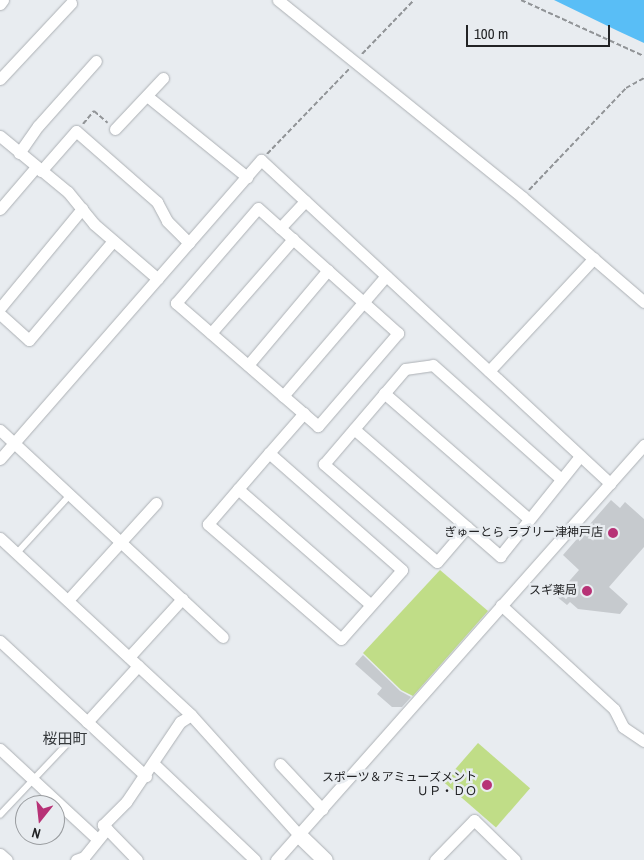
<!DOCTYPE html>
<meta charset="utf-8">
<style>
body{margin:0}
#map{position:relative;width:644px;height:860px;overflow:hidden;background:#e8ecf0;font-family:"Archivo Narrow","Noto Sans JP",sans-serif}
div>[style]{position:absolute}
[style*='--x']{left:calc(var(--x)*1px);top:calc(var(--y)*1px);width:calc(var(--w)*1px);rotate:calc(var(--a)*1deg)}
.green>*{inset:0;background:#c0dd87;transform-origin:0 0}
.water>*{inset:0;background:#59bef6}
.building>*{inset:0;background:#c6cace}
.path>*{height:2px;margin-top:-1px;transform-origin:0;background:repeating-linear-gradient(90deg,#919497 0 5px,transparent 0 7.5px)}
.roads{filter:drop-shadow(0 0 1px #acb0b4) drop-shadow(0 0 1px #acb0b4)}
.lane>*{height:5.5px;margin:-2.75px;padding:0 2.75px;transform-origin:2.75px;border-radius:2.75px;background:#fff}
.street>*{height:11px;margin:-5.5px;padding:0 5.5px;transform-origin:5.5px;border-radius:5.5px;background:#fff}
.secondary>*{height:15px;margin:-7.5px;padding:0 7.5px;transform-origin:7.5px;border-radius:7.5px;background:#fff}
.dots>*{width:14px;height:14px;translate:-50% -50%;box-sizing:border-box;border:2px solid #e8ecf0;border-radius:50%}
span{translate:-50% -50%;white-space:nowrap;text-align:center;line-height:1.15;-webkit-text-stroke:5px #e8ecf0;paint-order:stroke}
.poi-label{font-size:12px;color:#222325}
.right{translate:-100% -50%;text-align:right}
.quarter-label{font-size:15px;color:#373b3e}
.north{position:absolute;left:15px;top:795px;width:50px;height:50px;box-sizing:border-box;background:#e8ecf0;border:1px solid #999c9f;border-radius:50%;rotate:196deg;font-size:14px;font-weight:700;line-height:20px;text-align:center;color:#222325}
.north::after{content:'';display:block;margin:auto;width:18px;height:22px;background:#b73276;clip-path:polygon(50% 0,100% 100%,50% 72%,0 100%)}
.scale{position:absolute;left:466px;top:25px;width:144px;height:22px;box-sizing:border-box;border:2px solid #222325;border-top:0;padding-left:6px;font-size:15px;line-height:18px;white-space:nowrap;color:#222325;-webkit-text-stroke:4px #e8ecf0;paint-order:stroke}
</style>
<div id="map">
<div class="green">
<div style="clip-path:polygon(440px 570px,488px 611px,413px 696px,401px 690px,363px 653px)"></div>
<div style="left:478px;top:743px;width:69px;height:52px;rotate:41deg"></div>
</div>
<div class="water">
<div style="clip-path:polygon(554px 0,644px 0,644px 43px,618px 31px)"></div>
</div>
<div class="building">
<div style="clip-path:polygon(611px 500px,620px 508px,625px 502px,644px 519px,644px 547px,609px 587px,628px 604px,620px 614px,578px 609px,570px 602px,567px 605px,556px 596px,579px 570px,563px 555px)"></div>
<div style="clip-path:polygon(363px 655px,400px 691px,411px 697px,402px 707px,392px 707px,377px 694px,382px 688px,355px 664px)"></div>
</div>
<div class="path">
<div style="--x:521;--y:0;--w:135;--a:24.5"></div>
<div style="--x:362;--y:54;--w:75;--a:-46.1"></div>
<div style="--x:83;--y:124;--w:17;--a:-50"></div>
<div style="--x:94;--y:111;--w:18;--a:41"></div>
<div style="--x:267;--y:154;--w:118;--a:-46"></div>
<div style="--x:529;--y:190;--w:141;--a:-46.4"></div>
<div style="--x:626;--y:88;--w:21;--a:-29"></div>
</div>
<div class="roads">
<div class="lane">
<div style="--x:17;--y:553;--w:79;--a:-47.6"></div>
<div style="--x:0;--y:815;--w:103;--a:-46.6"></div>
</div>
<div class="street">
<div style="--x:278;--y:0;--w:314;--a:38.9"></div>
<div style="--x:522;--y:197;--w:161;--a:40.7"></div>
<div style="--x:0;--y:4;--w:5;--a:-53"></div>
<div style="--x:0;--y:79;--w:104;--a:-46.9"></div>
<div style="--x:147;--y:96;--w:129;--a:39"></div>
<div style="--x:115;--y:129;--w:70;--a:-46.7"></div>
<div style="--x:0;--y:136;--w:88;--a:39.5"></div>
<div style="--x:68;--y:192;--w:41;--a:50.9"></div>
<div style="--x:94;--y:224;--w:84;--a:40.7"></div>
<div style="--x:19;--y:153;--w:33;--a:-55"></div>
<div style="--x:38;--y:126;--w:87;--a:-48.3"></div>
<div style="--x:41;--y:171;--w:53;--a:-48.8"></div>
<div style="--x:76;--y:131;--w:108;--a:41.2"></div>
<div style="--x:157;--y:202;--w:21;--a:62"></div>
<div style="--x:167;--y:221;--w:31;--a:45"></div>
<div style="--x:258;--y:208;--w:188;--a:41.8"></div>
<div style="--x:398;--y:333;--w:123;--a:130.7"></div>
<div style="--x:318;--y:426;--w:188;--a:-139.1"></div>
<div style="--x:176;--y:303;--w:125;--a:-49.2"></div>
<div style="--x:0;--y:209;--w:55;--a:-49.4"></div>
<div style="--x:280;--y:228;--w:37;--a:-47"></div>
<div style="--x:0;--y:308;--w:129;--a:-50.4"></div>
<div style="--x:0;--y:314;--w:39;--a:42"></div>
<div style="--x:29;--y:340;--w:130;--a:-49.7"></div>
<div style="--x:211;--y:333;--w:125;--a:-48.9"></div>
<div style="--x:248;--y:365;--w:124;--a:-49.9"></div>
<div style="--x:489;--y:371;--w:154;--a:-47.1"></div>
<div style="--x:384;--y:393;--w:192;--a:41"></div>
<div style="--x:283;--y:396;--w:158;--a:-49.4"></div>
<div style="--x:354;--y:429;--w:194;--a:41"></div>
<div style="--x:500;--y:556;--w:128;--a:-51.3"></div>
<div style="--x:0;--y:430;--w:304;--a:42.9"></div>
<div style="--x:269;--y:453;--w:177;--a:41.3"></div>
<div style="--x:402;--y:570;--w:92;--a:131.5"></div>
<div style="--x:341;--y:639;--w:176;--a:-139.2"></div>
<div style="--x:208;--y:524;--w:46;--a:-49.4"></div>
<div style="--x:238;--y:489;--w:48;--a:-49.3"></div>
<div style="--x:269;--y:453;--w:53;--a:-48.8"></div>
<div style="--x:0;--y:459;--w:397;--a:-48.9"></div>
<div style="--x:261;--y:160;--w:476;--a:42.8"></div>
<div style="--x:238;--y:489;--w:176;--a:41.1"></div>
<div style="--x:467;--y:527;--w:46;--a:130.6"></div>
<div style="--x:437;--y:562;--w:150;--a:-139.1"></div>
<div style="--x:324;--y:464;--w:125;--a:-49.5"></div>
<div style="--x:405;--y:369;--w:28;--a:-8"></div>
<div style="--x:433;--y:365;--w:171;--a:41.7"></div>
<div style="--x:0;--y:538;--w:260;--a:42.8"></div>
<div style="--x:191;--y:715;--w:161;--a:48"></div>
<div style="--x:68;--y:600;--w:131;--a:-47.8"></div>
<div style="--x:501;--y:605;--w:154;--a:42.6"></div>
<div style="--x:614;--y:709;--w:20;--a:63"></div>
<div style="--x:623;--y:727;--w:25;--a:34"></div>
<div style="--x:0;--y:641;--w:199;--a:42.8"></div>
<div style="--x:129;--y:657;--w:79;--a:-47.6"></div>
<div style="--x:87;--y:722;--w:76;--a:-47.7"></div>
<div style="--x:0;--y:749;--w:131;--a:42.8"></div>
<div style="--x:154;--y:764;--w:139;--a:43.5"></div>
<div style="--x:280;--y:764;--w:62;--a:47"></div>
<div style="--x:107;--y:829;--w:6;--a:-135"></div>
<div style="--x:103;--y:825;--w:33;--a:-45"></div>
<div style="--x:126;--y:802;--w:97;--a:-56"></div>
<div style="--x:180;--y:722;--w:13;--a:-32"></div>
<div style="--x:0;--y:854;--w:9;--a:41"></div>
<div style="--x:76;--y:860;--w:9;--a:-21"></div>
<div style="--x:84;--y:857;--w:36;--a:-51"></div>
<div style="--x:107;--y:829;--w:43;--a:45.9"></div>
<div style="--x:276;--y:860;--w:555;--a:-48.44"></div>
<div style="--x:435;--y:860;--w:56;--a:-45.7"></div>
<div style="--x:474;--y:820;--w:57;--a:44.3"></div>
</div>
<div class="secondary">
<div style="--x:299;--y:835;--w:36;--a:44"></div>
</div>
</div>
<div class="dots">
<div style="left:613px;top:533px;background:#b73276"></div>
<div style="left:587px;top:591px;background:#b73276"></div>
<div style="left:487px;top:785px;background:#b73276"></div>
</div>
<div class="poi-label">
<span class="right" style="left:603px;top:533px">ぎゅーとら ラブリー津神戸店</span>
<span class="right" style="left:577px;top:591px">スギ薬局</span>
<span class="right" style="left:477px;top:785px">スポーツ＆アミューズメント<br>ＵＰ・ＤＯ</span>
</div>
<div class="quarter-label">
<span style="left:65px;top:739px">桜田町</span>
</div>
<div class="north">N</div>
<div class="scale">100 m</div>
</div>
